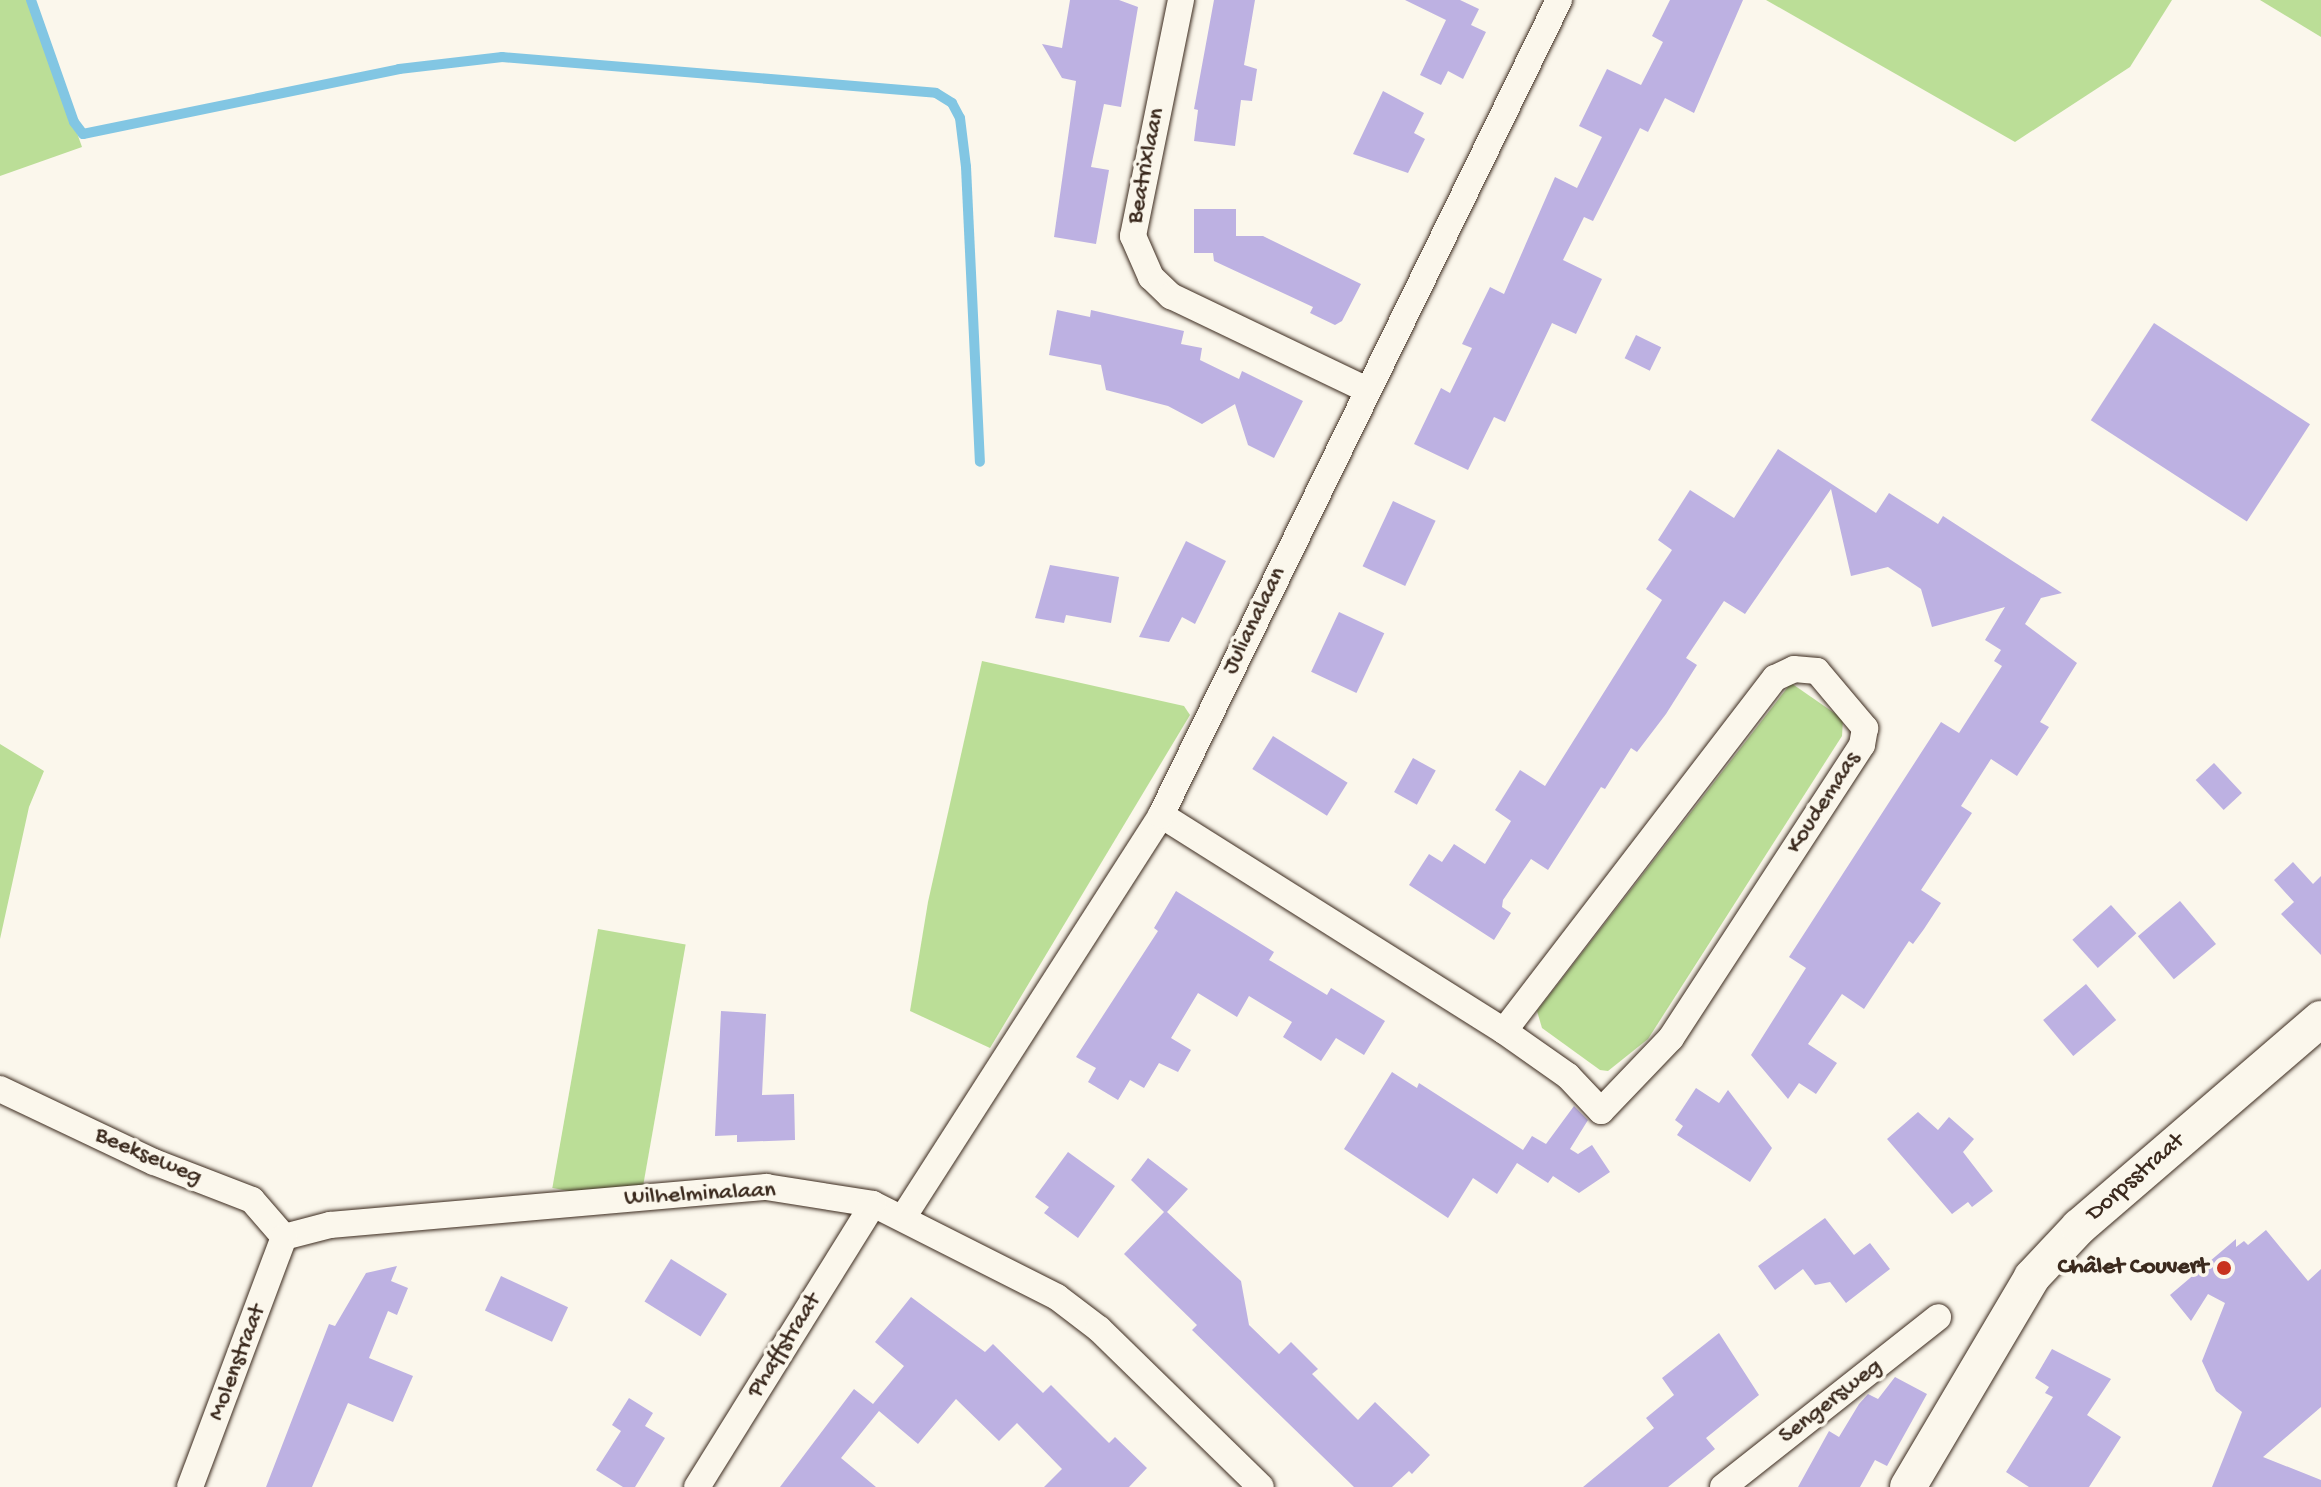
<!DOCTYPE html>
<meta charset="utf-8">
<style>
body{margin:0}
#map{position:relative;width:2321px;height:1487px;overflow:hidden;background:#fbf7ec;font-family:"Gochi Hand",sans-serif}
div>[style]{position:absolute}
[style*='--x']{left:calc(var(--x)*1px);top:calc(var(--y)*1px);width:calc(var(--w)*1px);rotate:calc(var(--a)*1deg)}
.green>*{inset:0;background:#bbde97;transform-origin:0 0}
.stream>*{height:10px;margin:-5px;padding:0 5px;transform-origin:5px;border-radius:5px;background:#82c6e3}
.building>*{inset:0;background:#bdb1e2;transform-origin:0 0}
.roads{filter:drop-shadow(0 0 2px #3b2a1e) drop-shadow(0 0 2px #3b2a1e)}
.street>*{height:26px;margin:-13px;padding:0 13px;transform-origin:13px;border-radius:13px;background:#fbf7ec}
.secondary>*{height:36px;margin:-18px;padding:0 18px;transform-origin:18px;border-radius:18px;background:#fbf7ec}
.dots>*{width:22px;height:22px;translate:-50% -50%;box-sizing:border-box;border:4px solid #fbf7ec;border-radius:50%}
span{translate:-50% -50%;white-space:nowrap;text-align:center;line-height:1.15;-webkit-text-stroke:7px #fbf7ec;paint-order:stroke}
.street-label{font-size:24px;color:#3b2a1e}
.poi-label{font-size:24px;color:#3b2a1e;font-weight:700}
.right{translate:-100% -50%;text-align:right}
</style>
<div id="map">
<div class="green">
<div style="clip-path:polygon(0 0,30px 0,82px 147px,0 176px)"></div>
<div style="clip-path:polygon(1766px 0,2172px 0,2130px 67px,2015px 142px)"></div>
<div style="clip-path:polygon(2260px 0,2321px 0,2321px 37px)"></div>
<div style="clip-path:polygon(982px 661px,1184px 706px,1190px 715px,990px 1048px,910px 1011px,928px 902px)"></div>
<div style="clip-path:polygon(1791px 683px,1843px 719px,1842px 736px,1648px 1039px,1608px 1071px,1600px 1070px,1542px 1028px,1537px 1011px)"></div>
<div style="clip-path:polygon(0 744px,44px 771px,29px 807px,0 939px)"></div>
<div style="left:598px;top:929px;width:89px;height:263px;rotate:10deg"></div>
</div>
<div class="stream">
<div style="--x:31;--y:0;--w:129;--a:70.6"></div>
<div style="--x:74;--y:122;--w:15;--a:53"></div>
<div style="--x:83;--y:134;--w:323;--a:-11.6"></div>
<div style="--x:399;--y:69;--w:104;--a:-6.6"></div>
<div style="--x:502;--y:57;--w:435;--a:4.7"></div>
<div style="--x:936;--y:93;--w:19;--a:32"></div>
<div style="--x:952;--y:103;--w:17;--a:62"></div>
<div style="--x:960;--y:118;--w:49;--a:83"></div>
<div style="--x:966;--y:167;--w:295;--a:87.3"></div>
</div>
<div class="building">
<div style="clip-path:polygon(1070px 0,1119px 0,1138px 7px,1121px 107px,1104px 104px,1091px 167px,1109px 170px,1096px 244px,1054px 237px,1076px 81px,1062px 78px,1042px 44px,1062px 48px)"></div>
<div style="clip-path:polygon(1214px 0,1255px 0,1244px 65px,1257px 69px,1252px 101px,1241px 100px,1235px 146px,1194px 141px,1198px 110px,1194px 109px)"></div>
<div style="clip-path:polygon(1405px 0,1460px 0,1479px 9px,1471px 25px,1486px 32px,1463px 79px,1448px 71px,1441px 85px,1420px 75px,1446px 20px)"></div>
<div style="clip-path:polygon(1670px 0,1743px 0,1694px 113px,1665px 98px,1648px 132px,1640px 128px,1593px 221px,1584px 217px,1563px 260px,1602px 279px,1576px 334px,1552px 323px,1505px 422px,1494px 417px,1468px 470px,1414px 444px,1441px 388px,1450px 393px,1472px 348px,1462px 344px,1490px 287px,1504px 294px,1555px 177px,1577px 188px,1602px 137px,1579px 126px,1607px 69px,1641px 85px,1663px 42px,1652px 36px)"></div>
<div style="clip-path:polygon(1383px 91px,1424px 113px,1414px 133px,1425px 139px,1408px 173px,1353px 154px)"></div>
<div style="clip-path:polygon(1194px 209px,1236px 209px,1236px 236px,1263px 236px,1361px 284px,1342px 321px,1335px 325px,1310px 313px,1313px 307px,1214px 261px,1213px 253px,1194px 253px)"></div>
<div style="clip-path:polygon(1057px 310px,1090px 317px,1091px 310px,1184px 331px,1181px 344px,1202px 348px,1200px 360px,1239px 379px,1242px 371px,1303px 401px,1274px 458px,1248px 445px,1235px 404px,1202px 424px,1168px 406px,1106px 390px,1101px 365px,1049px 355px)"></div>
<div style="left:2154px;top:323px;width:186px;height:116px;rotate:33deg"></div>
<div style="left:1636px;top:335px;width:28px;height:26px;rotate:26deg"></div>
<div style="clip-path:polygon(1778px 449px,1876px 513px,1889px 493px,1938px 524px,1943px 516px,2062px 593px,2041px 598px,2025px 624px,2077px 663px,2040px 722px,2049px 727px,2017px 776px,1991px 759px,1961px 806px,1972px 813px,1921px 890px,1941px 903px,1924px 929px,1913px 944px,1909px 941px,1864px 1009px,1842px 994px,1808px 1044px,1837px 1063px,1816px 1094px,1799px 1083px,1788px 1099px,1751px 1055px,1806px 968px,1789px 957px,1941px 722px,1959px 733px,2002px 666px,1994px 661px,2001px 650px,1985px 640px,2005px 607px,1932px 627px,1921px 589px,1888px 567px,1851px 576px,1831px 489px,1745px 614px,1724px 601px,1686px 658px,1697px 665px,1666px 714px,1637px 752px,1631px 748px,1605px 789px,1601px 787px,1548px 870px,1531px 859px,1503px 900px,1502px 907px,1511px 913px,1494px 940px,1409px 885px,1429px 854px,1442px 862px,1454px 844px,1485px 864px,1511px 821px,1495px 810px,1520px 770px,1545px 786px,1662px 600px,1646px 589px,1672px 550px,1658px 540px,1690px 490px,1734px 518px)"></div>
<div style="left:1393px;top:501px;width:47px;height:72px;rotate:25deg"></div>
<div style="clip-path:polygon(1186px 541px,1226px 561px,1195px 624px,1182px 617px,1169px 642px,1139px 637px)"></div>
<div style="clip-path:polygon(1050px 565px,1119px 577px,1111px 623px,1066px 615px,1064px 623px,1035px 618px)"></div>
<div style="left:1339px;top:612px;width:50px;height:66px;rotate:25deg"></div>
<div style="left:1273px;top:736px;width:88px;height:39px;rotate:32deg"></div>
<div style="left:1413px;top:758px;width:26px;height:39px;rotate:29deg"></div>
<div style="left:2214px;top:763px;width:41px;height:25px;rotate:47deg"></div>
<div style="clip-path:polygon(2293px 862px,2313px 884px,2321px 876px,2321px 955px,2281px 914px,2294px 902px,2274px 880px)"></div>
<div style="clip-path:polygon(1176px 891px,1274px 952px,1269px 960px,1327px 995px,1331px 988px,1385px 1021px,1364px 1055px,1336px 1038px,1321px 1061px,1283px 1037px,1292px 1022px,1249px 996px,1237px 1017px,1198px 993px,1171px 1038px,1191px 1050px,1178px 1072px,1159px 1063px,1144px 1088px,1130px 1080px,1118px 1100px,1088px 1082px,1096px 1068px,1076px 1057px,1158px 931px,1154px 928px)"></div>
<div style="left:2180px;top:901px;width:56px;height:55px;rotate:50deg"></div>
<div style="left:2111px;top:905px;width:38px;height:52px;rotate:48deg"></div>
<div style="left:2086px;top:984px;width:47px;height:56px;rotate:50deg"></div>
<div style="clip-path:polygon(721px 1011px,766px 1014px,762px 1095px,794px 1094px,795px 1140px,737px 1142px,737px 1135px,715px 1136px)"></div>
<div style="clip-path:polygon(1392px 1072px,1417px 1088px,1419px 1083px,1523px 1150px,1532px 1136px,1546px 1144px,1574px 1106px,1588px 1120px,1570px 1149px,1578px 1154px,1592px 1145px,1610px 1172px,1579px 1193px,1553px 1176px,1548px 1183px,1517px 1163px,1497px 1194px,1473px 1178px,1448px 1218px,1344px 1149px)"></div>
<div style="clip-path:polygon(1696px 1088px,1719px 1103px,1728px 1090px,1772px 1148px,1750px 1182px,1677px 1135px,1683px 1126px,1675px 1120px)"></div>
<div style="clip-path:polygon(1918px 1112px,1938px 1130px,1949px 1117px,1974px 1139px,1963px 1152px,1993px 1191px,1972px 1207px,1968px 1202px,1952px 1214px,1887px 1139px)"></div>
<div style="clip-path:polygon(1068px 1152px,1115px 1186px,1078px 1238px,1044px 1213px,1049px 1207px,1035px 1197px)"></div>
<div style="clip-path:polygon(1148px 1158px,1188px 1189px,1167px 1212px,1241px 1281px,1249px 1325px,1279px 1354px,1291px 1342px,1318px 1369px,1312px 1374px,1358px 1420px,1375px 1402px,1430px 1455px,1412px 1474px,1409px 1471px,1392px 1487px,1354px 1487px,1192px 1330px,1197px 1325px,1124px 1254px,1164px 1212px,1131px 1180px)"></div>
<div style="clip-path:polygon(1825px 1218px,1854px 1255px,1870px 1243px,1890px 1269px,1846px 1303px,1830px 1282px,1815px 1285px,1803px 1269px,1775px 1290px,1758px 1266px)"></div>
<div style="clip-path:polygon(2266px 1230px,2308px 1281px,2321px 1269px,2321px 1407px,2263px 1457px,2321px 1480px,2321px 1487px,2212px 1487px,2242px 1412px,2216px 1391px,2202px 1361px,2225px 1303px,2208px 1294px,2191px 1321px,2170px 1295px,2236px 1239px,2236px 1247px,2244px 1241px,2248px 1245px)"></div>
<div style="left:671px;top:1259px;width:66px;height:50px;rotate:32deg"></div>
<div style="clip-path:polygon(397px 1266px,391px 1281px,408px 1288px,397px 1315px,388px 1311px,369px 1358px,413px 1376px,393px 1422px,348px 1403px,312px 1487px,266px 1487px,329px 1324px,335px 1326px,366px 1273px)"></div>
<div style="left:501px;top:1276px;width:74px;height:38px;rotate:25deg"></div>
<div style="clip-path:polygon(911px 1297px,985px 1352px,993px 1344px,1043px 1393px,1051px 1385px,1109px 1443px,1115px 1437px,1147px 1468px,1129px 1487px,1044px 1487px,1062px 1469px,1017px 1423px,999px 1441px,956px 1399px,918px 1444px,879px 1411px,841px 1458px,876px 1487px,780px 1487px,854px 1389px,873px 1404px,904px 1366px,875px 1342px)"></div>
<div style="clip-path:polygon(1719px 1333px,1759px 1395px,1706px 1438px,1715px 1449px,1668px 1487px,1583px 1487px,1654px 1428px,1646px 1418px,1674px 1395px,1662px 1378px)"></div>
<div style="clip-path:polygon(2052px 1349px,2111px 1379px,2087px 1415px,2121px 1437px,2089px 1487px,2029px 1487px,2006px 1472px,2053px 1397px,2045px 1393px,2049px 1387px,2035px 1378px)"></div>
<div style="clip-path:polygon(1895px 1377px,1927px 1394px,1887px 1466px,1875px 1460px,1860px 1487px,1798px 1487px,1829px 1431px,1839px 1437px,1859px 1404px,1868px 1394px,1878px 1399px)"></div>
<div style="clip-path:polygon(629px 1398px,653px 1413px,645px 1426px,665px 1438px,635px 1487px,623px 1487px,596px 1470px,621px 1431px,612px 1425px)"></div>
</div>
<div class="roads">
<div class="street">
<div style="--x:1181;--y:0;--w:241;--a:101.5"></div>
<div style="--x:1133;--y:236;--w:45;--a:66.3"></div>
<div style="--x:1151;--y:277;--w:28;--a:44"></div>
<div style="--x:1171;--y:296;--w:217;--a:25.6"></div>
<div style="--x:1161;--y:815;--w:405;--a:32.2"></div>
<div style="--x:1504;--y:1031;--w:445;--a:-52.5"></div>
<div style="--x:1775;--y:678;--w:21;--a:-25"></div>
<div style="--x:1794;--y:669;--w:23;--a:5"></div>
<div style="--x:1817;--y:671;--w:75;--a:49.9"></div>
<div style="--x:1865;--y:728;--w:17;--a:100"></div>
<div style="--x:1862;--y:745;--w:350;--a:123.1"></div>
<div style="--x:1671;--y:1038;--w:101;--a:133.8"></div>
<div style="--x:1601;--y:1111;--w:48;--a:-133.3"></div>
<div style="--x:1568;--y:1076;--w:78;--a:-144.9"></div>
<div style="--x:0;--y:1089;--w:170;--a:25.4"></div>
<div style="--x:154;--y:1162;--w:105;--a:21.2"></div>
<div style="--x:252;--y:1200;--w:49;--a:49.1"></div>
<div style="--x:904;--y:1216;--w:476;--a:-57.3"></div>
<div style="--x:1161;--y:815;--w:907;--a:-63.97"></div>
<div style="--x:284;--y:1237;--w:48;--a:-14.6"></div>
<div style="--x:330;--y:1225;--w:438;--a:-5"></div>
<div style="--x:766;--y:1187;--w:108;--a:9"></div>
<div style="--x:873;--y:1204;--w:206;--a:26.8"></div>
<div style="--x:1057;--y:1297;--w:53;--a:37.3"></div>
<div style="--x:1099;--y:1329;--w:226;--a:44.3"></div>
<div style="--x:190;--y:1487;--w:267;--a:-69.4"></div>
<div style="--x:697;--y:1487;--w:333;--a:-58.1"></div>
<div style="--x:1723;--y:1487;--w:274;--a:-38.3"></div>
</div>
<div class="secondary">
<div style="--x:1908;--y:1487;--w:244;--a:-59.4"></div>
<div style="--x:2032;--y:1277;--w:69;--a:-46.8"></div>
<div style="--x:2079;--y:1227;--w:319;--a:-40.7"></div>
</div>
</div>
<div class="dots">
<div style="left:2224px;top:1268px;background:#c8321e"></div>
</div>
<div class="street-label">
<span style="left:1147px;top:166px;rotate:-79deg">Beatrixlaan</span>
<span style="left:1255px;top:621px;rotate:-64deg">Julianalaan</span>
<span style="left:1824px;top:803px;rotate:-57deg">Koudemaas</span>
<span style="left:148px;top:1157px;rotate:23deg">Beekseweg</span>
<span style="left:2136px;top:1178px;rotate:-41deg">Dorpsstraat</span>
<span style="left:700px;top:1195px;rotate:-3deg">Wilhelminalaan</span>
<span style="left:785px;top:1346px;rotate:-58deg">Phaffstraat</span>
<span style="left:238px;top:1363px;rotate:-69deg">Molenstraat</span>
<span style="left:1831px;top:1402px;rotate:-38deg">Sengersweg</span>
</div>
<div class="poi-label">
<span class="right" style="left:2208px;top:1268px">Châlet Couvert</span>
</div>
</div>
